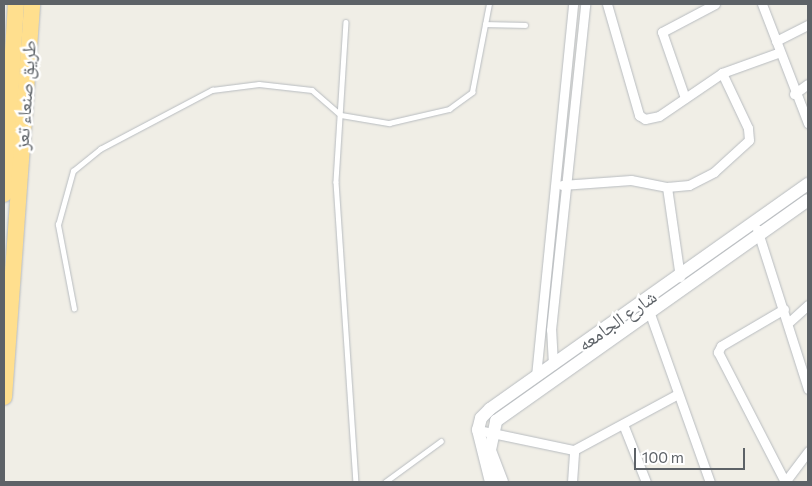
<!DOCTYPE html>
<meta charset="utf-8">
<style>
body{margin:0}
#map{position:relative;width:812px;height:486px;overflow:hidden;background:#f0eee6;font-family:Commissioner,"Noto Naskh Arabic",sans-serif}
div>[style]{position:absolute}
[style*='--x']{left:calc(var(--x)*1px);top:calc(var(--y)*1px);width:calc(var(--w)*1px);rotate:calc(var(--a)*1deg)}
.roads{filter:drop-shadow(0 0 1px #b8bcc0) drop-shadow(0 0 1px #b8bcc0)}
.lane>*{height:4.5px;margin:-2.25px;padding:0 2.25px;transform-origin:2.25px;border-radius:2.25px;background:#fff}
.street>*{height:9px;margin:-4.5px;padding:0 4.5px;transform-origin:4.5px;border-radius:4.5px;background:#fff}
.secondary>*{height:12px;margin:-6px;padding:0 6px;transform-origin:6px;border-radius:6px;background:#fff}
.highway>*{height:16px;margin:-8px;padding:0 8px;transform-origin:8px;border-radius:8px;background:#ffdf8e}
span{translate:-50% -50%;white-space:nowrap;text-align:center;line-height:1.15;-webkit-text-stroke:5px #fff;paint-order:stroke}
.street-label{font-size:19px;color:#5d6267}
.frame{position:absolute;inset:0;border:5px solid #5d6267;pointer-events:none}
.scale{position:absolute;left:634px;top:448px;width:111px;height:22px;box-sizing:border-box;border:2px solid #5d6267;border-top:0;padding-left:6px;font-size:15px;line-height:18px;white-space:nowrap;color:#5d6267;-webkit-text-stroke:4px #fff;paint-order:stroke}
</style>
<div id="map">
<div class="roads">
<div class="lane">
<div style="--x:346;--y:22;--w:160;--a:93.6"></div>
<div style="--x:336;--y:182;--w:301;--a:86.2"></div>
<div style="--x:485;--y:24;--w:40;--a:1.4"></div>
<div style="--x:74;--y:309;--w:86;--a:-100.8"></div>
<div style="--x:58;--y:225;--w:56;--a:-74.5"></div>
<div style="--x:73;--y:171;--w:35;--a:-39"></div>
<div style="--x:100;--y:149;--w:127;--a:-27.8"></div>
<div style="--x:212;--y:90;--w:47;--a:-7.3"></div>
<div style="--x:259;--y:84;--w:53;--a:6.5"></div>
<div style="--x:312;--y:90;--w:38;--a:41"></div>
<div style="--x:341;--y:115;--w:49;--a:9.5"></div>
<div style="--x:389;--y:123;--w:62;--a:-13.1"></div>
<div style="--x:449;--y:109;--w:29;--a:-36"></div>
<div style="--x:472;--y:92;--w:90;--a:-79.1"></div>
<div style="--x:385;--y:482;--w:69;--a:-36.2"></div>
</div>
<div class="street">
<div style="--x:607;--y:4;--w:116;--a:73.9"></div>
<div style="--x:639;--y:115;--w:7;--a:34"></div>
<div style="--x:645;--y:119;--w:14;--a:-12"></div>
<div style="--x:659;--y:116;--w:76;--a:-34.3"></div>
<div style="--x:722;--y:73;--w:59;--a:-19.7"></div>
<div style="--x:762;--y:4;--w:128;--a:68.9"></div>
<div style="--x:776;--y:41;--w:36;--a:-27"></div>
<div style="--x:794;--y:94;--w:17;--a:-36"></div>
<div style="--x:685;--y:98;--w:70;--a:-109.2"></div>
<div style="--x:662;--y:32;--w:60;--a:-27.8"></div>
<div style="--x:562;--y:185;--w:69;--a:-4.1"></div>
<div style="--x:631;--y:180;--w:37;--a:11"></div>
<div style="--x:667;--y:187;--w:22;--a:-5"></div>
<div style="--x:689;--y:185;--w:28;--a:-27"></div>
<div style="--x:714;--y:172;--w:47;--a:-42.4"></div>
<div style="--x:749;--y:140;--w:12;--a:-95"></div>
<div style="--x:748;--y:128;--w:61;--a:-115.3"></div>
<div style="--x:667;--y:187;--w:91;--a:81.8"></div>
<div style="--x:757;--y:229;--w:168;--a:72.3"></div>
<div style="--x:784;--y:309;--w:73;--a:149.6"></div>
<div style="--x:721;--y:346;--w:7;--a:117"></div>
<div style="--x:718;--y:352;--w:146;--a:62.7"></div>
<div style="--x:649;--y:311;--w:182;--a:70.4"></div>
<div style="--x:788;--y:323;--w:27;--a:-42"></div>
<div style="--x:553;--y:365;--w:35;--a:-93"></div>
<div style="--x:551;--y:330;--w:328;--a:-84"></div>
<div style="--x:536;--y:376;--w:374;--a:-84.3"></div>
<div style="--x:623;--y:424;--w:62;--a:68.4"></div>
<div style="--x:478;--y:430;--w:98;--a:11.8"></div>
<div style="--x:574;--y:450;--w:118;--a:-28.3"></div>
<div style="--x:572;--y:482;--w:32;--a:-86"></div>
<div style="--x:785;--y:482;--w:39;--a:-53"></div>
</div>
<div class="secondary">
<div style="--x:491;--y:482;--w:54;--a:-104"></div>
<div style="--x:478;--y:430;--w:12;--a:-76"></div>
<div style="--x:481;--y:418;--w:13;--a:-45"></div>
<div style="--x:490;--y:409;--w:390;--a:-35.3"></div>
<div style="--x:502;--y:482;--w:34;--a:-111"></div>
<div style="--x:490;--y:450;--w:30;--a:-78"></div>
<div style="--x:496;--y:421;--w:382;--a:-35.3"></div>
</div>
<div class="highway">
<div style="--x:4;--y:194;--w:190;--a:-86.4"></div>
<div style="--x:4;--y:397;--w:394;--a:-85.9"></div>
</div>
</div>
<div class="street-label">
<span style="left:25px;top:95px;rotate:-86deg">طريق صنعاء تعز</span>
<span style="left:617px;top:320px;rotate:-35deg">شارع الجامعه</span>
</div>
<div class="frame"></div>
<div class="scale">100 m</div>
</div>
